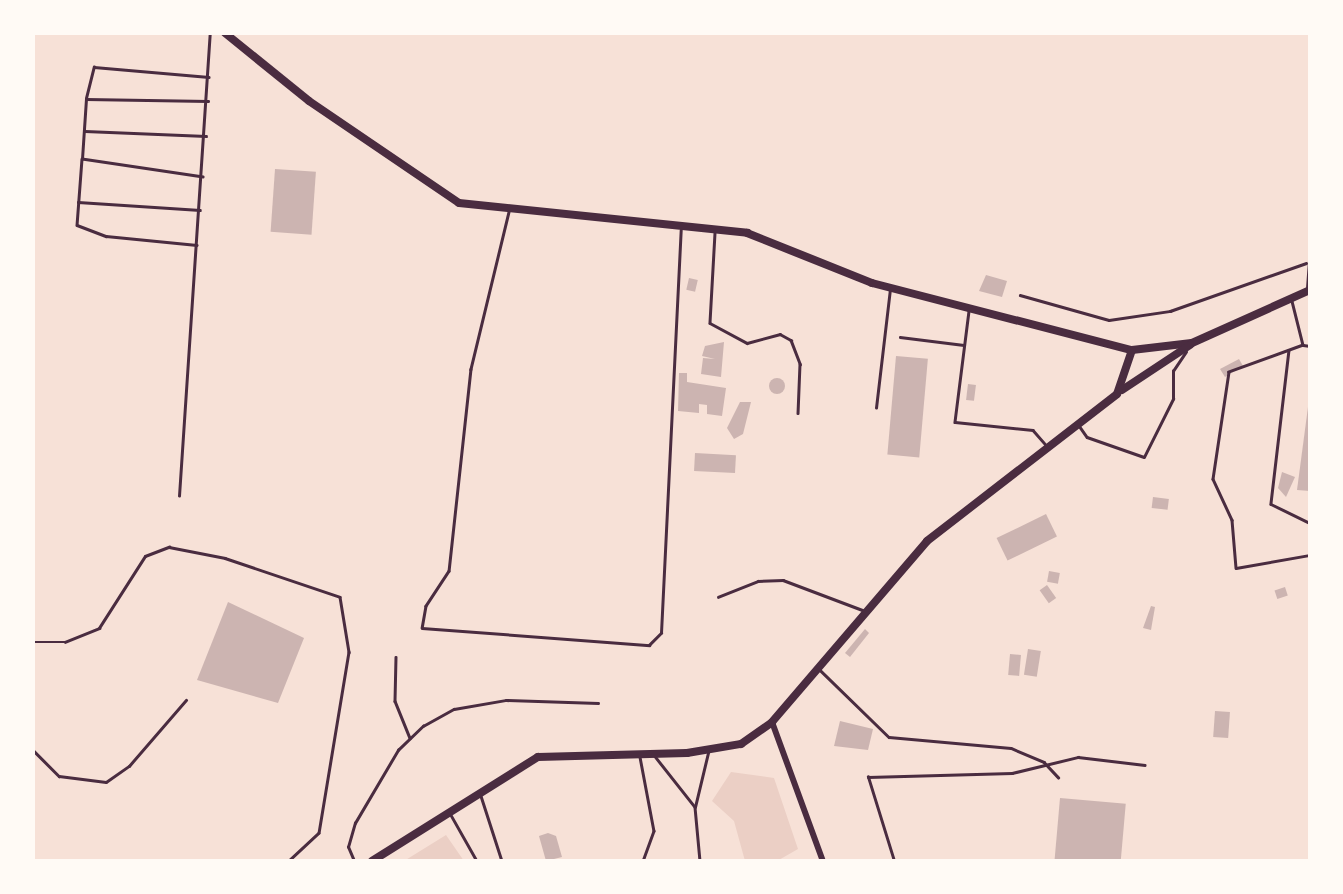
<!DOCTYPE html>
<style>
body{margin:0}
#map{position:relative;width:1343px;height:894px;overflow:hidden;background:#f7e1d7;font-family:Literata,serif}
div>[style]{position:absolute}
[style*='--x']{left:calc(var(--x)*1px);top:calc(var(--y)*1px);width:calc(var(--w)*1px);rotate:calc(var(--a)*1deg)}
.green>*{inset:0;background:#ebcfc5}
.building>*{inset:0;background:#ccb4b1;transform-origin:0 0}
.round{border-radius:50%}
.service>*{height:2.5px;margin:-1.25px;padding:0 1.25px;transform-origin:1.25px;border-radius:1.25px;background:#4a2c40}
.minor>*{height:6px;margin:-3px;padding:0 3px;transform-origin:3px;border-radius:3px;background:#4a2c40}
.secondary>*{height:8px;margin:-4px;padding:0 4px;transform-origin:4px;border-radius:4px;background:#4a2c40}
span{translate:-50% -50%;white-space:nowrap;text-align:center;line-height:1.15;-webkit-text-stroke:7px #fffaf5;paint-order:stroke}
.frame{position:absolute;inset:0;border:35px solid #fffaf5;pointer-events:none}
</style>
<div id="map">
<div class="green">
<div style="clip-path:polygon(731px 772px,774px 778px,798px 849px,777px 861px,745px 861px,734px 821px,712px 801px)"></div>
<div style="clip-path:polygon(446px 835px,464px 861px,404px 861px)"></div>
</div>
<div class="building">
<div style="left:275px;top:169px;width:41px;height:63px;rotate:4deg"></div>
<div style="clip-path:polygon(986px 275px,1007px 281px,1002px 297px,979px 291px)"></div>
<div style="left:689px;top:278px;width:9px;height:12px;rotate:13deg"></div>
<div style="clip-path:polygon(724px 342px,721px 377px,701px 374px,703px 358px,715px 359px,702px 356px,705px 346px)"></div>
<div style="left:896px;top:356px;width:32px;height:99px;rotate:5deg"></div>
<div style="clip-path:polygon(1239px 359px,1243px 366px,1225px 377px,1220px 369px)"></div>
<div style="clip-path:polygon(679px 373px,687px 373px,687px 382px,726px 388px,722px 416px,707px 414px,707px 405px,699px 404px,699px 413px,678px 411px)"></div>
<div class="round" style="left:769px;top:378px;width:16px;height:16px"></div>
<div style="left:968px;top:384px;width:8px;height:16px;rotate:7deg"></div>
<div style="clip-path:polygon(740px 402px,751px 402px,743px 434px,734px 439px,727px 428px)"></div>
<div style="clip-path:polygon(1308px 407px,1310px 407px,1310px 491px,1297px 490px)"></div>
<div style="left:695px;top:453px;width:41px;height:18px;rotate:3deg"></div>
<div style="clip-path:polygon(1282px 472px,1295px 477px,1286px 497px,1278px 488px)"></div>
<div style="left:1153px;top:497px;width:16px;height:11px;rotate:7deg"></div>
<div style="left:1046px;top:514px;width:25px;height:55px;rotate:64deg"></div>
<div style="left:1049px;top:571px;width:11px;height:11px;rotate:10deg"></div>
<div style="left:1047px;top:585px;width:16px;height:9px;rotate:55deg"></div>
<div style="left:1285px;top:587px;width:9px;height:11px;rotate:72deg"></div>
<div style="clip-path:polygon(228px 602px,304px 638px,278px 703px,197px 680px)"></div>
<div style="clip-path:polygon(1151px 606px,1155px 607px,1151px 630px,1143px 628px)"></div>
<div style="clip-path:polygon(865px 629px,869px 633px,850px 657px,845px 653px)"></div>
<div style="left:1028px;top:649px;width:13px;height:26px;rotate:9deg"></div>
<div style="left:1010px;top:654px;width:11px;height:21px;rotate:5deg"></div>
<div style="left:1215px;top:711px;width:15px;height:26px;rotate:4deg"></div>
<div style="clip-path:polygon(840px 721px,873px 729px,868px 750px,834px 746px)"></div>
<div style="left:1060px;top:798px;width:66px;height:63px;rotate:5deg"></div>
<div style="clip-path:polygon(548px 833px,556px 836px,562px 857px,546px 861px,539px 836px)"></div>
</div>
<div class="service">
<div style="--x:86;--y:98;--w:32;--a:-76"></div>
<div style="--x:94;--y:67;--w:115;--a:5"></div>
<div style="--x:85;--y:131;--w:121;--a:2.4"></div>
<div style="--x:82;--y:159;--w:66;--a:94.3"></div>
<div style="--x:77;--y:225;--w:31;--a:21"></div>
<div style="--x:106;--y:236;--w:91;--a:5.6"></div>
<div style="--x:203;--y:177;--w:122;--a:-171.5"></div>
<div style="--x:82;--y:159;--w:60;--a:-86.2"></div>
<div style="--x:86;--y:99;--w:122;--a:0.9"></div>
<div style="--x:78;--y:202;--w:122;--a:3.8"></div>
<div style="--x:509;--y:212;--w:162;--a:103.6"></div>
<div style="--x:471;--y:369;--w:203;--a:96.2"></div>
<div style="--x:449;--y:571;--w:42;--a:123.3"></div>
<div style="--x:426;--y:606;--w:22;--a:100"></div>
<div style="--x:422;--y:628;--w:228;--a:4.3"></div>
<div style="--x:649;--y:645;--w:17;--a:-45"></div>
<div style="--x:661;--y:633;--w:403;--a:-87.2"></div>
<div style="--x:715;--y:233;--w:90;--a:93.2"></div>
<div style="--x:710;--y:323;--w:42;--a:28.4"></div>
<div style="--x:747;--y:343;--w:34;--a:-15"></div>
<div style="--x:780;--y:334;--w:13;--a:29"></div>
<div style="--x:791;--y:340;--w:26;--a:69"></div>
<div style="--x:800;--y:364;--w:49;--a:92.3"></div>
<div style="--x:1307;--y:288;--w:41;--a:-85.8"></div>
<div style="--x:1020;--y:295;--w:92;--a:15.7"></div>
<div style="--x:1109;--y:320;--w:62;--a:-8.4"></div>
<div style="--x:1170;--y:311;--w:144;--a:-19.4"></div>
<div style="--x:1292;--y:301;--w:45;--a:76"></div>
<div style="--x:1303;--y:345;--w:7;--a:8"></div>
<div style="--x:969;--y:311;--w:112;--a:97.2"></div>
<div style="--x:955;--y:422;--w:78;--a:5.9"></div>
<div style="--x:1033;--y:430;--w:20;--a:49"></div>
<div style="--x:900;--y:337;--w:64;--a:7.2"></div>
<div style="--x:1303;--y:345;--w:79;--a:160"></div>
<div style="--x:1229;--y:372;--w:108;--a:98.5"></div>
<div style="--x:1213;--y:479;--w:45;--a:65.1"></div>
<div style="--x:1232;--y:520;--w:48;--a:85.2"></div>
<div style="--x:1236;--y:568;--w:75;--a:-10"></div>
<div style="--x:1289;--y:350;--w:155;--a:96.7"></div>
<div style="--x:1271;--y:504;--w:43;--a:26"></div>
<div style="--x:876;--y:408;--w:121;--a:-83.3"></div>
<div style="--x:1080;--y:427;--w:12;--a:55"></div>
<div style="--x:1087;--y:437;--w:60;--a:19.3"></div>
<div style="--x:1144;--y:457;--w:65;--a:-63.4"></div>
<div style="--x:1173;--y:399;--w:28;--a:-90"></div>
<div style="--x:1173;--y:371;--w:23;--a:-56"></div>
<div style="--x:179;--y:496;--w:464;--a:-86.2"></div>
<div style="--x:718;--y:597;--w:43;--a:-21.8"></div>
<div style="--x:758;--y:581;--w:25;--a:-2"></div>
<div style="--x:783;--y:580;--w:88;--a:20.7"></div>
<div style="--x:33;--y:642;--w:32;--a:0"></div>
<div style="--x:65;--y:642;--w:37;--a:-22"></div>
<div style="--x:99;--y:628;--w:85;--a:-57.4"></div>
<div style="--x:145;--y:556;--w:26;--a:-21"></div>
<div style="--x:169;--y:547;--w:57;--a:11.1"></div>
<div style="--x:225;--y:558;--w:121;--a:18.7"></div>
<div style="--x:340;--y:597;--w:56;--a:80.7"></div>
<div style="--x:349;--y:652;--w:183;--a:99.4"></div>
<div style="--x:319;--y:833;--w:41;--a:137"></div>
<div style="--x:396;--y:657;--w:44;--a:91.3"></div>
<div style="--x:395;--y:701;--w:40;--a:68"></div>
<div style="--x:820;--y:670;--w:96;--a:44.2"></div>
<div style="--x:889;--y:737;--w:122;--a:5.2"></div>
<div style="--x:1011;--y:748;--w:36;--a:23"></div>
<div style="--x:1044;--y:762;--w:21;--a:47"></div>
<div style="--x:33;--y:750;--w:37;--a:45"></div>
<div style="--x:59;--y:776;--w:47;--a:7.3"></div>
<div style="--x:106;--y:782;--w:28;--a:-35"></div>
<div style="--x:129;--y:766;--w:87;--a:-49.2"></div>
<div style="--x:654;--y:755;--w:66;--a:51.7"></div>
<div style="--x:695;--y:807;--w:56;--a:-76.5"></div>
<div style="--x:640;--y:757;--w:75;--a:79.3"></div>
<div style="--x:654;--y:831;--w:32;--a:110"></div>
<div style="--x:481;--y:796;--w:68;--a:72.1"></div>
<div style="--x:695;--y:807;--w:54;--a:84.7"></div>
<div style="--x:451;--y:815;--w:53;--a:60.5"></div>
<div style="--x:354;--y:861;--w:15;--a:-113"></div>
<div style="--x:348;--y:847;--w:25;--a:-74"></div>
<div style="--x:355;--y:823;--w:85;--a:-59.5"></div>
<div style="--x:398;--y:750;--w:35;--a:-44"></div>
<div style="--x:423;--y:726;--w:35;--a:-29"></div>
<div style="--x:454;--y:709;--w:53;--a:-9.8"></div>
<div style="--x:506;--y:700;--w:92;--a:1.9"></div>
<div style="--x:894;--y:861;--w:88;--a:-107.2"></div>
<div style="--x:868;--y:777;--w:144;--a:-1.6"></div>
<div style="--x:1012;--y:773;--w:68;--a:-13.6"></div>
<div style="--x:1078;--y:757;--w:67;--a:6.8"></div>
</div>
<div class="minor">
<div style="--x:772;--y:722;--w:148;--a:69.9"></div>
</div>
<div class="secondary">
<div style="--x:225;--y:33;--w:108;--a:39"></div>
<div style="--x:309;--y:101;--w:181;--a:34.2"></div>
<div style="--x:459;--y:203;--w:290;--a:5.9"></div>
<div style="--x:747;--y:233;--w:135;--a:21.8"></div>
<div style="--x:872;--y:283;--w:268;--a:14.5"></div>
<div style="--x:1132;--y:350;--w:60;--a:-6.7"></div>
<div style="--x:1192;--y:343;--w:129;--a:-24.2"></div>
<div style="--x:1122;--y:390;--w:82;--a:-33.5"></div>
<div style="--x:372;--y:861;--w:196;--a:-32.1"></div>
<div style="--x:538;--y:757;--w:149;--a:-1.5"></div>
<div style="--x:687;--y:753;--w:55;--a:-9.5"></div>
<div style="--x:741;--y:744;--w:38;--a:-35"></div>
<div style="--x:772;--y:722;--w:238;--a:-49.4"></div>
<div style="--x:927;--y:541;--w:240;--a:-37.7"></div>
<div style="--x:1117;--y:394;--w:46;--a:-71.2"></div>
</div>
<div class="frame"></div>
</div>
